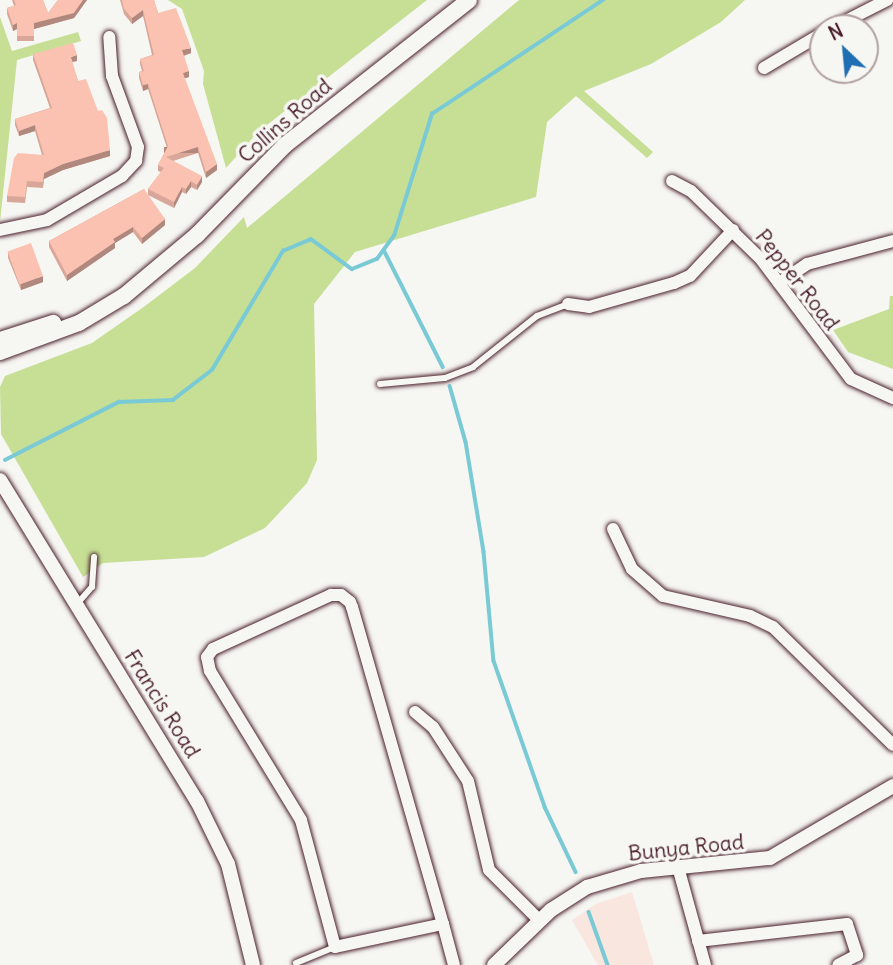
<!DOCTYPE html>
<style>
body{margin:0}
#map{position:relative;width:893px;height:965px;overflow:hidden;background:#f6f6f2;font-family:Delius,sans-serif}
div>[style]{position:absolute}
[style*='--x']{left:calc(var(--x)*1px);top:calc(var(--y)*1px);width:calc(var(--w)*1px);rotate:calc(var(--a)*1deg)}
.built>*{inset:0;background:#f8e6df}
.green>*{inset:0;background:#c6df95}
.stream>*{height:3.5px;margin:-1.75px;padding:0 1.75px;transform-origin:1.75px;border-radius:1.75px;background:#7acad6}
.roads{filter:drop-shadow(0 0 2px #4a1f2b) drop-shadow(0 0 2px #4a1f2b)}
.service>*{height:6px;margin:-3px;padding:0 3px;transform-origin:3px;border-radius:3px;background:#f6f6f2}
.minor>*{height:12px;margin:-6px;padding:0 6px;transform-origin:6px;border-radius:6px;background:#f6f6f2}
.tertiary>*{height:14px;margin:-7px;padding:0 7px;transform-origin:7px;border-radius:7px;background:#f6f6f2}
.secondary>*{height:16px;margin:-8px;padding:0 8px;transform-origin:8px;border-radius:8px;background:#f6f6f2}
.wall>*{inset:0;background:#d8a799}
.shaded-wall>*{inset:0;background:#b0887d;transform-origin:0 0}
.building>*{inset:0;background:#fbc2b2;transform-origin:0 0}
span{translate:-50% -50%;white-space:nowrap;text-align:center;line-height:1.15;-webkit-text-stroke:7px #f6f6f2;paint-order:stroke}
.street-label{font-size:21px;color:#4a1f2b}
.north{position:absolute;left:809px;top:14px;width:70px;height:70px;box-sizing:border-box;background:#f6f6f2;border:2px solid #b1a0a2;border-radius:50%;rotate:334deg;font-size:19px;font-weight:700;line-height:28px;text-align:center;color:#4a1f2b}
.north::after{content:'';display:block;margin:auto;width:24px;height:32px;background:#1f6fb2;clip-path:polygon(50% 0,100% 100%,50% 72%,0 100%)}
</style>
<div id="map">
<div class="built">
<div style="clip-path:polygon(632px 892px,654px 965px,598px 965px,572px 920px,596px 904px)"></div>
</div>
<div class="green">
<div style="clip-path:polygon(168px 0,427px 0,258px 132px,226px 168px,203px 84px,204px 71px,182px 9px)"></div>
<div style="clip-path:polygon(519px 0,745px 0,721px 22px,651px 64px,584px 91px,653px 152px,647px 158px,576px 96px,547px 122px,536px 197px,355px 252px,314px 304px,317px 460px,307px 483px,265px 528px,204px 557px,103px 563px,83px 577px,1px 434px,0 387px,5px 376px,92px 343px,145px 306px,195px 268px,244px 217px,247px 228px)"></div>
<div style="clip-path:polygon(0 17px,12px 51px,78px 32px,81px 41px,17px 60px,0 222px)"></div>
<div style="clip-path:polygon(890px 296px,893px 296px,893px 369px,848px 352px,833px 330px,889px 309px)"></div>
</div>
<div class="stream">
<div style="--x:384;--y:250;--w:131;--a:63.2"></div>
<div style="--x:450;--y:386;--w:58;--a:74.1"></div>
<div style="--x:466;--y:442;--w:111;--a:80.7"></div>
<div style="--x:484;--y:552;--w:109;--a:84.8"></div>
<div style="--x:494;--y:661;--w:155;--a:70.7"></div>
<div style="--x:545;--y:807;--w:72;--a:64.5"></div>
<div style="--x:5;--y:460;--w:128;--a:-27"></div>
<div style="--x:119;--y:402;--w:54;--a:-2.1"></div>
<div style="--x:173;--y:400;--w:49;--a:-37.6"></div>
<div style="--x:212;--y:370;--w:139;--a:-59.2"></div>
<div style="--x:283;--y:251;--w:30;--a:-23"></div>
<div style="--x:311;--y:239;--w:51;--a:36.2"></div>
<div style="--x:352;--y:269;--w:27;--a:-22"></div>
<div style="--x:377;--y:259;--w:29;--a:-54"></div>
<div style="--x:394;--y:236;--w:128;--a:-72.7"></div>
<div style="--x:432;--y:114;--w:206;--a:-33.7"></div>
<div style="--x:589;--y:912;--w:56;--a:70.3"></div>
</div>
<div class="roads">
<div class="service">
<div style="--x:380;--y:384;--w:65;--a:-5.3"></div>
<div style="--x:445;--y:378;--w:30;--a:-21"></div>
<div style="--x:473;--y:367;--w:82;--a:-38.6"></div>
<div style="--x:537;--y:316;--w:33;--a:-21"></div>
<div style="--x:77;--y:604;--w:23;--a:-49"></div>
<div style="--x:92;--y:587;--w:30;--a:-86"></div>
<div style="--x:296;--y:963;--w:42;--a:-22.3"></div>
</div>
<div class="minor">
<div style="--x:832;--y:28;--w:62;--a:-27"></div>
<div style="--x:764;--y:68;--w:69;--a:-30.7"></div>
<div style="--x:672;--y:181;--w:21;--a:28"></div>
<div style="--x:691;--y:191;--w:96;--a:44.2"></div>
<div style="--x:760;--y:258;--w:151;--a:53.1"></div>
<div style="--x:851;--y:379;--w:46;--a:24.3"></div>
<div style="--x:0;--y:230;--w:48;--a:-12"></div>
<div style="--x:47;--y:220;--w:87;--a:-30.4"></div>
<div style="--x:122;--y:176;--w:21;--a:-47"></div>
<div style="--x:136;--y:161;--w:14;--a:-82"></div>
<div style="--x:138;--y:147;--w:76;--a:-110.1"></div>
<div style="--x:112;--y:76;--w:39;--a:-94"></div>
<div style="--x:779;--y:283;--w:34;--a:-34"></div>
<div style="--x:807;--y:264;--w:89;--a:-15"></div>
<div style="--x:568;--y:304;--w:21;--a:8"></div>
<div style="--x:589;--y:307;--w:88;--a:-15.8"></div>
<div style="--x:674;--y:283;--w:17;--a:-24"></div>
<div style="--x:690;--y:276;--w:63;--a:-46.9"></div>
<div style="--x:613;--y:529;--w:44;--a:64.6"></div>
<div style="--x:632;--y:569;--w:41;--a:41.1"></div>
<div style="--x:663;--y:596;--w:89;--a:12.9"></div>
<div style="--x:750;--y:616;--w:25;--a:26"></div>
<div style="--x:773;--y:627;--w:168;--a:44.5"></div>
<div style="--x:415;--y:712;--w:23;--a:40"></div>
<div style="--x:433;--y:727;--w:64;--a:57.1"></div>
<div style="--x:468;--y:781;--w:91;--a:76.7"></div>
<div style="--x:489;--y:870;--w:71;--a:45"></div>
<div style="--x:678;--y:867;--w:102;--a:74.6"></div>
<div style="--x:443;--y:924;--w:110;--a:168"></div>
<div style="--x:335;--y:947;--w:131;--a:-105"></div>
<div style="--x:301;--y:820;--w:175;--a:-121.4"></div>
<div style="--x:210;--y:671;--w:14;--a:-102"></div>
<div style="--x:207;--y:657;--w:10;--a:-53"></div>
<div style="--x:213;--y:649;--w:130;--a:-24.6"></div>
<div style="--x:331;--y:595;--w:10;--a:0"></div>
<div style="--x:341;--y:595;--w:11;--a:38"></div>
<div style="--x:350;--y:602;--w:5;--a:68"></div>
<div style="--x:352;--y:607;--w:330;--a:74"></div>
<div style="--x:443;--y:924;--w:42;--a:75"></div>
<div style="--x:698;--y:941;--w:150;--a:-6.5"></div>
<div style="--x:847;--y:924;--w:33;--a:72"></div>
<div style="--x:857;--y:955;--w:21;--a:152"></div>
</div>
<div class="tertiary">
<div style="--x:0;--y:480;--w:377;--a:58.5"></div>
<div style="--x:197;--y:801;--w:70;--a:63.8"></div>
<div style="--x:228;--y:864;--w:104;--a:76.1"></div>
<div style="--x:494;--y:965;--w:79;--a:-44"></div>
<div style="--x:551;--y:910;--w:43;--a:-32.6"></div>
<div style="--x:587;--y:887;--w:56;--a:-16.5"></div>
<div style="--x:641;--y:871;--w:130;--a:-5.8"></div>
<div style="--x:770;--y:858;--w:143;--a:-30.3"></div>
</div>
<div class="secondary">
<div style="--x:0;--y:340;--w:56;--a:-17.8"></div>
<div style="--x:0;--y:352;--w:84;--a:-20.2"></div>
<div style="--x:79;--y:323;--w:52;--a:-31"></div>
<div style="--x:124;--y:296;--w:95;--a:-39.9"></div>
<div style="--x:197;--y:235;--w:126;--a:-45.6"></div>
<div style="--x:285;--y:145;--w:234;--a:-38.2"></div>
</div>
</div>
<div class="wall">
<div style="clip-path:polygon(12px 0,43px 0,48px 13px,58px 0,87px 0,74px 18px,34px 29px,34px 41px,17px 41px,17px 29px,13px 31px,7px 14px,7px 8px,14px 6px)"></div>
<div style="clip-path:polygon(120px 0,154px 0,158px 13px,191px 53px,184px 56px,189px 77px,184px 78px,217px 170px,206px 178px,198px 153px,173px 161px,202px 182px,197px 190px,191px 187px,186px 194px,182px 192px,174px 208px,148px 195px,148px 189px,161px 172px,158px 171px,158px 165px,167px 148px,148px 89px,143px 91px,139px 78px,139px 72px,142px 71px,140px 64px,140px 59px,152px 55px,143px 16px,132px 24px,124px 14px)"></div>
<div style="clip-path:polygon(33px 54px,77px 61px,72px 62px,78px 81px,110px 156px,63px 170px,44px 179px,43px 188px,27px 187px,25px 203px,7px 202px,7px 196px,42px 155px,35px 131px,19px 136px,15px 125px,15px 119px,50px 108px,33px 60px)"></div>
<div style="clip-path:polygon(144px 189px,165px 225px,142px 244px,133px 232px,115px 243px,115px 248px,67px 281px,49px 247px,49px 241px)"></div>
<div style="clip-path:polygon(8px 252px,43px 282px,21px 290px,8px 258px)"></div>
</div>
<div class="shaded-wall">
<div style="clip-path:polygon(83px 0,87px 0,74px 18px,34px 29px,34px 23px)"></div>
<div style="clip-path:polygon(143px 10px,143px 16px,132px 24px,132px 18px)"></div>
<div style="clip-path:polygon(17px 23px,17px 29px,13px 31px,13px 25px)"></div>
<div style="clip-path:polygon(191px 48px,191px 53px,182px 56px,182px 50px)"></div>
<div style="clip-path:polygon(77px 55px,77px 61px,71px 62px,71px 57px)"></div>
<div style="clip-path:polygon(189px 71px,189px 77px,183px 79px,183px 73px)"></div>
<div style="clip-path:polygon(148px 84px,148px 89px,143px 91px,143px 85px)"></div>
<div style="clip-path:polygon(35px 125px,35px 131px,19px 136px,19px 131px)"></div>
<div style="left:198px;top:147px;width:6px;height:34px;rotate:90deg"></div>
<div style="clip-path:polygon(110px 150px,110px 156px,63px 170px,44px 179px,43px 188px,44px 173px,63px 164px)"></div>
<div style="clip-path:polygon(217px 164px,217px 170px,206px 178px,206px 172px)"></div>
<div style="clip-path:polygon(202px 176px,202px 182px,197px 190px,197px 185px)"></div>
<div style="clip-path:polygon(191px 181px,191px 187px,186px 194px,186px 189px)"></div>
<div style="clip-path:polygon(182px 187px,182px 192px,174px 208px,174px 202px)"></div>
<div style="clip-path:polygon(165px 219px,165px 225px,142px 244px,142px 238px)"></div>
<div style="clip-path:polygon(133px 227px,133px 232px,115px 243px,115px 248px,67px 281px,67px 275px,113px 239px)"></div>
<div style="clip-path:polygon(43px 276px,43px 282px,21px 290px,21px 284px)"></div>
</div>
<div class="building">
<div style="clip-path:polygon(14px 0,43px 0,48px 13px,58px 0,83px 0,74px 13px,34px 23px,34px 36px,17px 36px,17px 23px,13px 25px,7px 8px,16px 5px)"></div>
<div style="clip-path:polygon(122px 0,154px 0,158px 13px,176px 8px,191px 48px,182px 50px,189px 71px,183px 73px,217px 164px,206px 172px,198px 147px,166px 157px,202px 176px,197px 185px,191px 181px,186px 189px,182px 187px,174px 202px,148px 189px,164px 168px,158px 165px,168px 146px,148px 84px,143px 85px,139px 72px,144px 71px,140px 59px,154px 55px,143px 10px,132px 18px,124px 9px)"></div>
<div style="clip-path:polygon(73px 43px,77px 55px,71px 57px,78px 81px,86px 79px,98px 111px,102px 110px,107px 118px,110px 150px,63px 164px,44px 173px,43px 182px,27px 181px,25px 197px,7px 196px,14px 158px,18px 153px,44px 155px,35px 125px,19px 131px,15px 119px,52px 108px,33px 54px)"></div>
<div style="clip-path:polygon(144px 189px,165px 219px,142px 238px,133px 227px,113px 239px,115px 242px,67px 275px,49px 241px)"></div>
<div style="left:31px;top:243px;width:35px;height:25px;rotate:70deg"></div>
</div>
<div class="street-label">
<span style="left:285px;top:121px;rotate:-41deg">Collins Road</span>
<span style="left:797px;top:280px;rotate:52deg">Pepper Road</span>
<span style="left:162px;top:704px;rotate:58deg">Francis Road</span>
<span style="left:686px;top:848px;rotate:-6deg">Bunya Road</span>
</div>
<div class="north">N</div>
</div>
